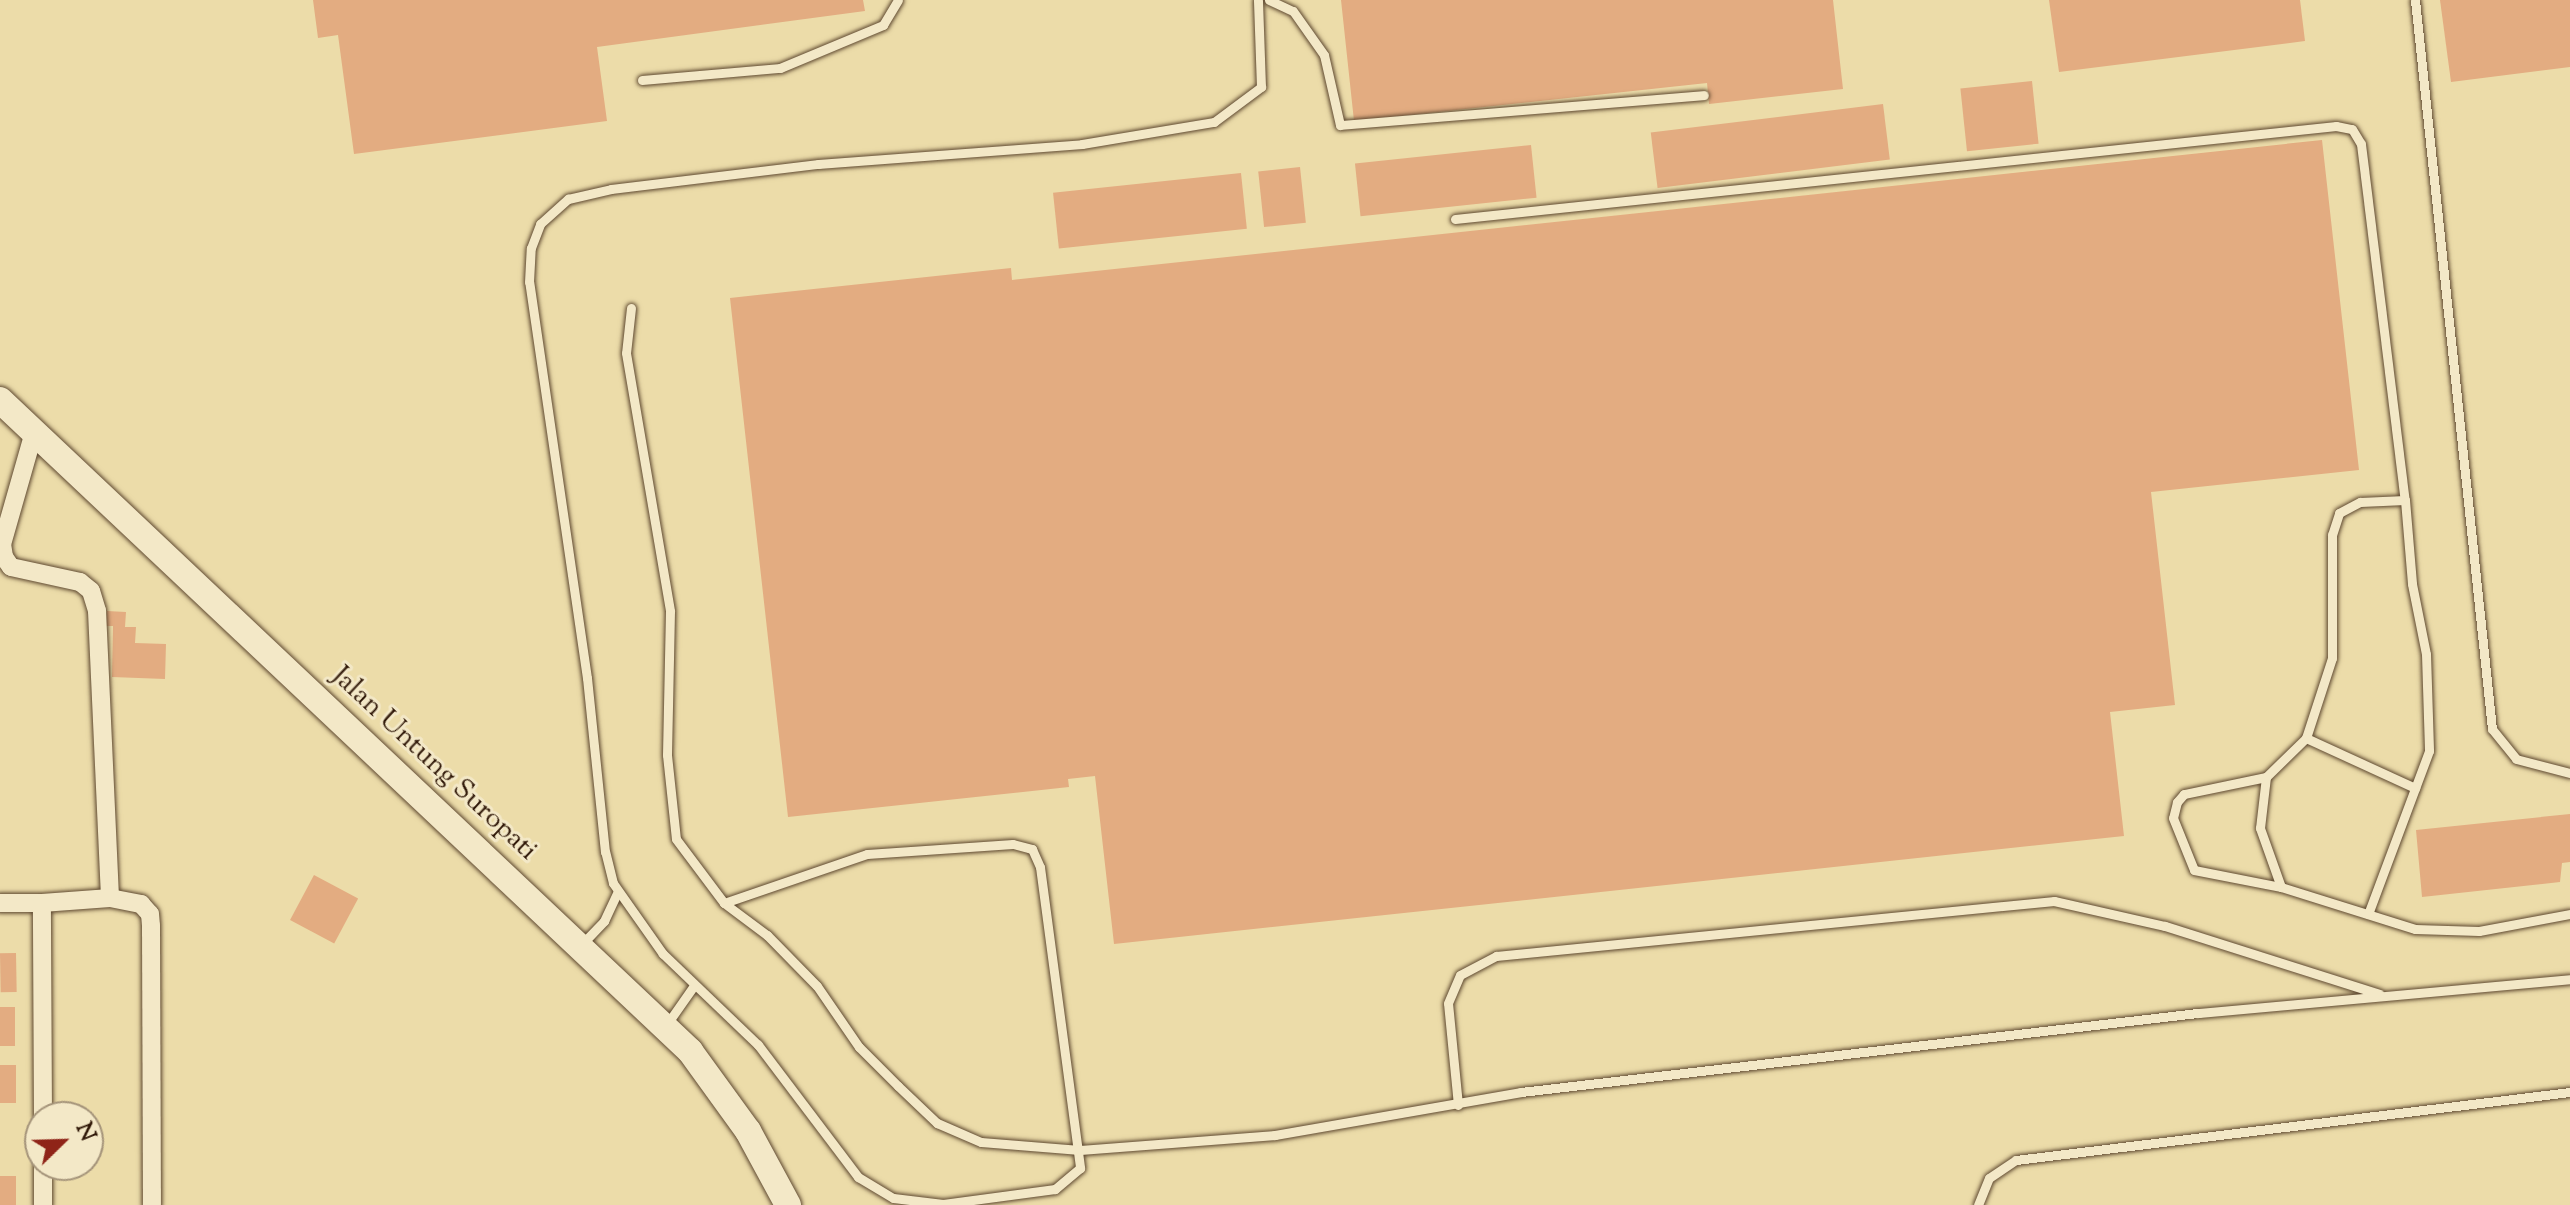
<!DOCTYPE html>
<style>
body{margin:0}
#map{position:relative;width:2570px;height:1205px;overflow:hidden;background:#ecdca9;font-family:"Sorts Mill Goudy",serif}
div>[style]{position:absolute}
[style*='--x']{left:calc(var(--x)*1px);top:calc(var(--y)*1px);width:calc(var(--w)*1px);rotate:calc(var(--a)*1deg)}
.building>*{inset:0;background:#e3ac81;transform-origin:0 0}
.roads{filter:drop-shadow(0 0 2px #5e4830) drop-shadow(0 0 2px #5e4830)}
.service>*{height:9px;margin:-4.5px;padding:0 4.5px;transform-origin:4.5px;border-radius:4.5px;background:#f3e8c7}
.minor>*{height:18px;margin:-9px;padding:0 9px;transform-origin:9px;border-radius:9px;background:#f3e8c7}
.secondary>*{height:26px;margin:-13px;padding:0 13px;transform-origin:13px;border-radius:13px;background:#f3e8c7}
span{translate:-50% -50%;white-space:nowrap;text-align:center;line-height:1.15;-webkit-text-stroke:6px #f3e8c7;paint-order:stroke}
.street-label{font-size:28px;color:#2f1707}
.north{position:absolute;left:24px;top:1101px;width:80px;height:80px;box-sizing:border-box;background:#f3e8c7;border:2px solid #a5947a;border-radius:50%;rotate:67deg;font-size:22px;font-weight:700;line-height:32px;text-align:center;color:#2f1707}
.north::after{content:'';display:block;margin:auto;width:28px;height:36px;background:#8f2418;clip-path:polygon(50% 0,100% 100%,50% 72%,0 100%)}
</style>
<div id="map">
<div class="building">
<div style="clip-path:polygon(313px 0,863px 0,865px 11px,597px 47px,607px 121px,354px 154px,338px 35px,318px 38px)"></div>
<div style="clip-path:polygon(1341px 0,1833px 0,1843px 89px,1709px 104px,1707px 83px,1354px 121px)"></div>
<div style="clip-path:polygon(2049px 0,2300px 0,2305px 41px,2059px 72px)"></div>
<div style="clip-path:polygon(2440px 0,2570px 0,2570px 67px,2451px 82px)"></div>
<div style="left:2032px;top:81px;width:63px;height:72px;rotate:84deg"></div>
<div style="left:1883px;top:104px;width:56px;height:234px;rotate:83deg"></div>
<div style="clip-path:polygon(2322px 140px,2359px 470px,2151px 492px,2175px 705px,2110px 712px,2124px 836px,1114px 944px,1095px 776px,1068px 779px,1069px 787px,788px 817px,730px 298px,1011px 268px,1012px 280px)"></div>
<div style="left:1531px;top:145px;width:53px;height:177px;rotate:84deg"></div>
<div style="left:1300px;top:167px;width:56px;height:42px;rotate:84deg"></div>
<div style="left:1241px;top:173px;width:56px;height:189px;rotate:84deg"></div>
<div style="clip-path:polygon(107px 611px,126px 612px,125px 627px,136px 627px,135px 643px,166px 644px,165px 679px,112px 677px,113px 626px,106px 626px)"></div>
<div style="clip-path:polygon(2570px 814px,2570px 862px,2562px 863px,2560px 882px,2422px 897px,2416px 830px)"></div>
<div style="left:314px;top:875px;width:50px;height:51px;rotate:28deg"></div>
<div style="left:16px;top:953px;width:39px;height:16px;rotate:89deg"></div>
<div style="left:0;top:1007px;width:15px;height:39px"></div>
<div style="left:0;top:1065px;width:16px;height:38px"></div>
<div style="left:0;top:1176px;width:16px;height:29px"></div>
</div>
<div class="roads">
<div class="service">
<div style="--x:1269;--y:0;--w:26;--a:25"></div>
<div style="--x:1293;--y:11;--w:54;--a:54.8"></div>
<div style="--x:1324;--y:55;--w:72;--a:77.1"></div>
<div style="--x:1340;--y:125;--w:365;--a:-4.7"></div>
<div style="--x:2415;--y:0;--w:733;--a:83.97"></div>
<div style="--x:2492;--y:729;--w:38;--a:51"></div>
<div style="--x:2516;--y:759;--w:56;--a:14.5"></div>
<div style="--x:642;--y:80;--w:139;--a:-5"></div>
<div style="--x:780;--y:68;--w:112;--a:-22.7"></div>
<div style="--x:883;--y:25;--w:29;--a:-59"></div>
<div style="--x:1455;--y:219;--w:886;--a:-6.03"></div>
<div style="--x:2336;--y:126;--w:16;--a:11"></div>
<div style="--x:2352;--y:129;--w:17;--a:59"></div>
<div style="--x:2361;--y:144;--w:359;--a:83"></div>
<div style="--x:631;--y:308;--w:45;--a:96.3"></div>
<div style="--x:626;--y:353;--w:262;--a:80.3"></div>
<div style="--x:670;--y:611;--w:144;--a:91.2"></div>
<div style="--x:667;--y:755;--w:84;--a:83.9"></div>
<div style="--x:676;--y:839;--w:80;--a:53.1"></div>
<div style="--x:724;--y:903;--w:54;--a:36.7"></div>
<div style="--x:767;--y:935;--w:71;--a:45.6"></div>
<div style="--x:817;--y:986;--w:74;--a:55.5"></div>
<div style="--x:859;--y:1047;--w:55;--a:45"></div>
<div style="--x:898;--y:1086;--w:54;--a:43.5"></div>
<div style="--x:937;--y:1123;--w:48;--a:23.4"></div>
<div style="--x:981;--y:1142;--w:99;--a:4.6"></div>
<div style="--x:1080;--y:1150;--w:196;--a:-4.4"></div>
<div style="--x:1275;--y:1135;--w:250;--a:-9.9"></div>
<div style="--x:1521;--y:1092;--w:682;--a:-6.66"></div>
<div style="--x:2198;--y:1013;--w:374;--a:-5.2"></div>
<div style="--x:2306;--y:738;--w:84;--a:-72"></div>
<div style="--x:2332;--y:658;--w:123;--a:-90"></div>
<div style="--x:2332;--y:535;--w:23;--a:-72"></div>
<div style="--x:2339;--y:513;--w:24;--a:-28"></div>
<div style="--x:2360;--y:502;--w:45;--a:-2.5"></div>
<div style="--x:2405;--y:500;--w:84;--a:85.2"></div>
<div style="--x:2412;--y:584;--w:71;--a:78.7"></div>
<div style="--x:2426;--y:654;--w:97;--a:88.2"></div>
<div style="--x:2429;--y:751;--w:174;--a:110.5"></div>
<div style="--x:2266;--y:777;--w:84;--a:168.3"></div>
<div style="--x:2184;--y:794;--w:11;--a:131"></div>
<div style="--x:2177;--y:802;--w:16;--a:104"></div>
<div style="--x:2173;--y:818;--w:56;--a:68"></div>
<div style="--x:2194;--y:870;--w:89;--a:11.1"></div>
<div style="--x:2281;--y:887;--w:140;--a:17.4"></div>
<div style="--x:2415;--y:929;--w:64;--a:1.8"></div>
<div style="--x:2479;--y:931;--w:93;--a:-10.6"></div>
<div style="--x:2281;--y:887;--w:63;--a:-109.6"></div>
<div style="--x:2260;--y:828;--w:51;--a:-83.3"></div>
<div style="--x:2266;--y:777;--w:56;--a:-44.3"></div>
<div style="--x:2306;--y:738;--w:120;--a:24.6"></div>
<div style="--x:724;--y:903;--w:151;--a:-18.9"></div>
<div style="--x:867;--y:854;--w:146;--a:-3.9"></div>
<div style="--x:1013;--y:844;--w:20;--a:15"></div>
<div style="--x:1032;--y:849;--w:20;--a:66"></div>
<div style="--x:1040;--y:867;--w:304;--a:82.4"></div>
<div style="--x:1080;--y:1168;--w:33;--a:140"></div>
<div style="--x:1055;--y:1189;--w:113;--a:172.4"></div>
<div style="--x:943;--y:1204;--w:50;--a:-173.2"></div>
<div style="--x:893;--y:1198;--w:41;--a:-149"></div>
<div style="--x:858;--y:1177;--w:166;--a:-127.1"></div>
<div style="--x:758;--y:1045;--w:132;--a:-136.2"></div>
<div style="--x:663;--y:954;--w:87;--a:-125.2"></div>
<div style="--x:613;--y:883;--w:32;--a:-104"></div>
<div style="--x:605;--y:852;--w:175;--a:-95.9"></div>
<div style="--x:587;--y:678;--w:400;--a:-98.3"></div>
<div style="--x:529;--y:282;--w:34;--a:-87"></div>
<div style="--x:531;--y:248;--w:26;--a:-69"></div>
<div style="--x:540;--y:224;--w:38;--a:-42"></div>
<div style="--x:568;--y:199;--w:44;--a:-13.1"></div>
<div style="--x:611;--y:189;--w:209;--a:-6.9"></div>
<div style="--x:818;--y:164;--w:265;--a:-4.3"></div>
<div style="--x:1082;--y:144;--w:134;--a:-9.5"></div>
<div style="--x:1214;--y:122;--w:59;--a:-36.7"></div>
<div style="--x:1261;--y:87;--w:87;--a:-92"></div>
<div style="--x:582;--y:944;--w:32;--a:-46"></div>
<div style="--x:604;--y:921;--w:33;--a:-65"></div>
<div style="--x:667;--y:1024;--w:45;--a:-54.9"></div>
<div style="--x:1458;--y:1105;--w:102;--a:-95.6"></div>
<div style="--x:1448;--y:1003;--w:30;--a:-67"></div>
<div style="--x:1460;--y:975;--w:41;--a:-27.8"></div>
<div style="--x:1496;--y:956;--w:561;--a:-5.63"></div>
<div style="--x:2054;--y:901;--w:114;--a:12.7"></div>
<div style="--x:2165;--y:926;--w:225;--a:17.6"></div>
<div style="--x:1978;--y:1205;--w:29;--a:-68"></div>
<div style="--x:1989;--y:1178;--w:32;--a:-34"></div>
<div style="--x:2016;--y:1160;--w:558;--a:-7"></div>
</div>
<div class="minor">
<div style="--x:34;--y:432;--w:116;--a:105.9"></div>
<div style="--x:2;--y:544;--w:13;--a:81"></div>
<div style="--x:4;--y:557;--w:12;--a:55"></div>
<div style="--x:11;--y:567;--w:71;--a:12.3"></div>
<div style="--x:80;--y:582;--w:14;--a:39"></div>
<div style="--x:91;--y:591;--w:21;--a:73"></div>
<div style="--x:97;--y:611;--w:287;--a:87.4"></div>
<div style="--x:110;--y:898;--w:32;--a:11"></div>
<div style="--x:141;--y:904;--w:13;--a:48"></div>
<div style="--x:150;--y:914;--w:12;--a:85"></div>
<div style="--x:151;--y:926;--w:279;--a:89.8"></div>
<div style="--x:0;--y:903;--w:42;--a:0"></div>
<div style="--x:43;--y:1117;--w:214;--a:-90.3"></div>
<div style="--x:42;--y:903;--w:68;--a:-4.2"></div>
<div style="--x:43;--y:1165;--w:40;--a:90"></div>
</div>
<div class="secondary">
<div style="--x:0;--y:400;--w:949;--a:43.33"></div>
<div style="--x:690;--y:1051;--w:99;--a:54.1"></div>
<div style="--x:748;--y:1131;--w:84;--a:61.6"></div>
</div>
</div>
<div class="street-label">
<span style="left:434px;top:764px;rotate:43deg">Jalan Untung Suropati</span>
</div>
<div class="north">N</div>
</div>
